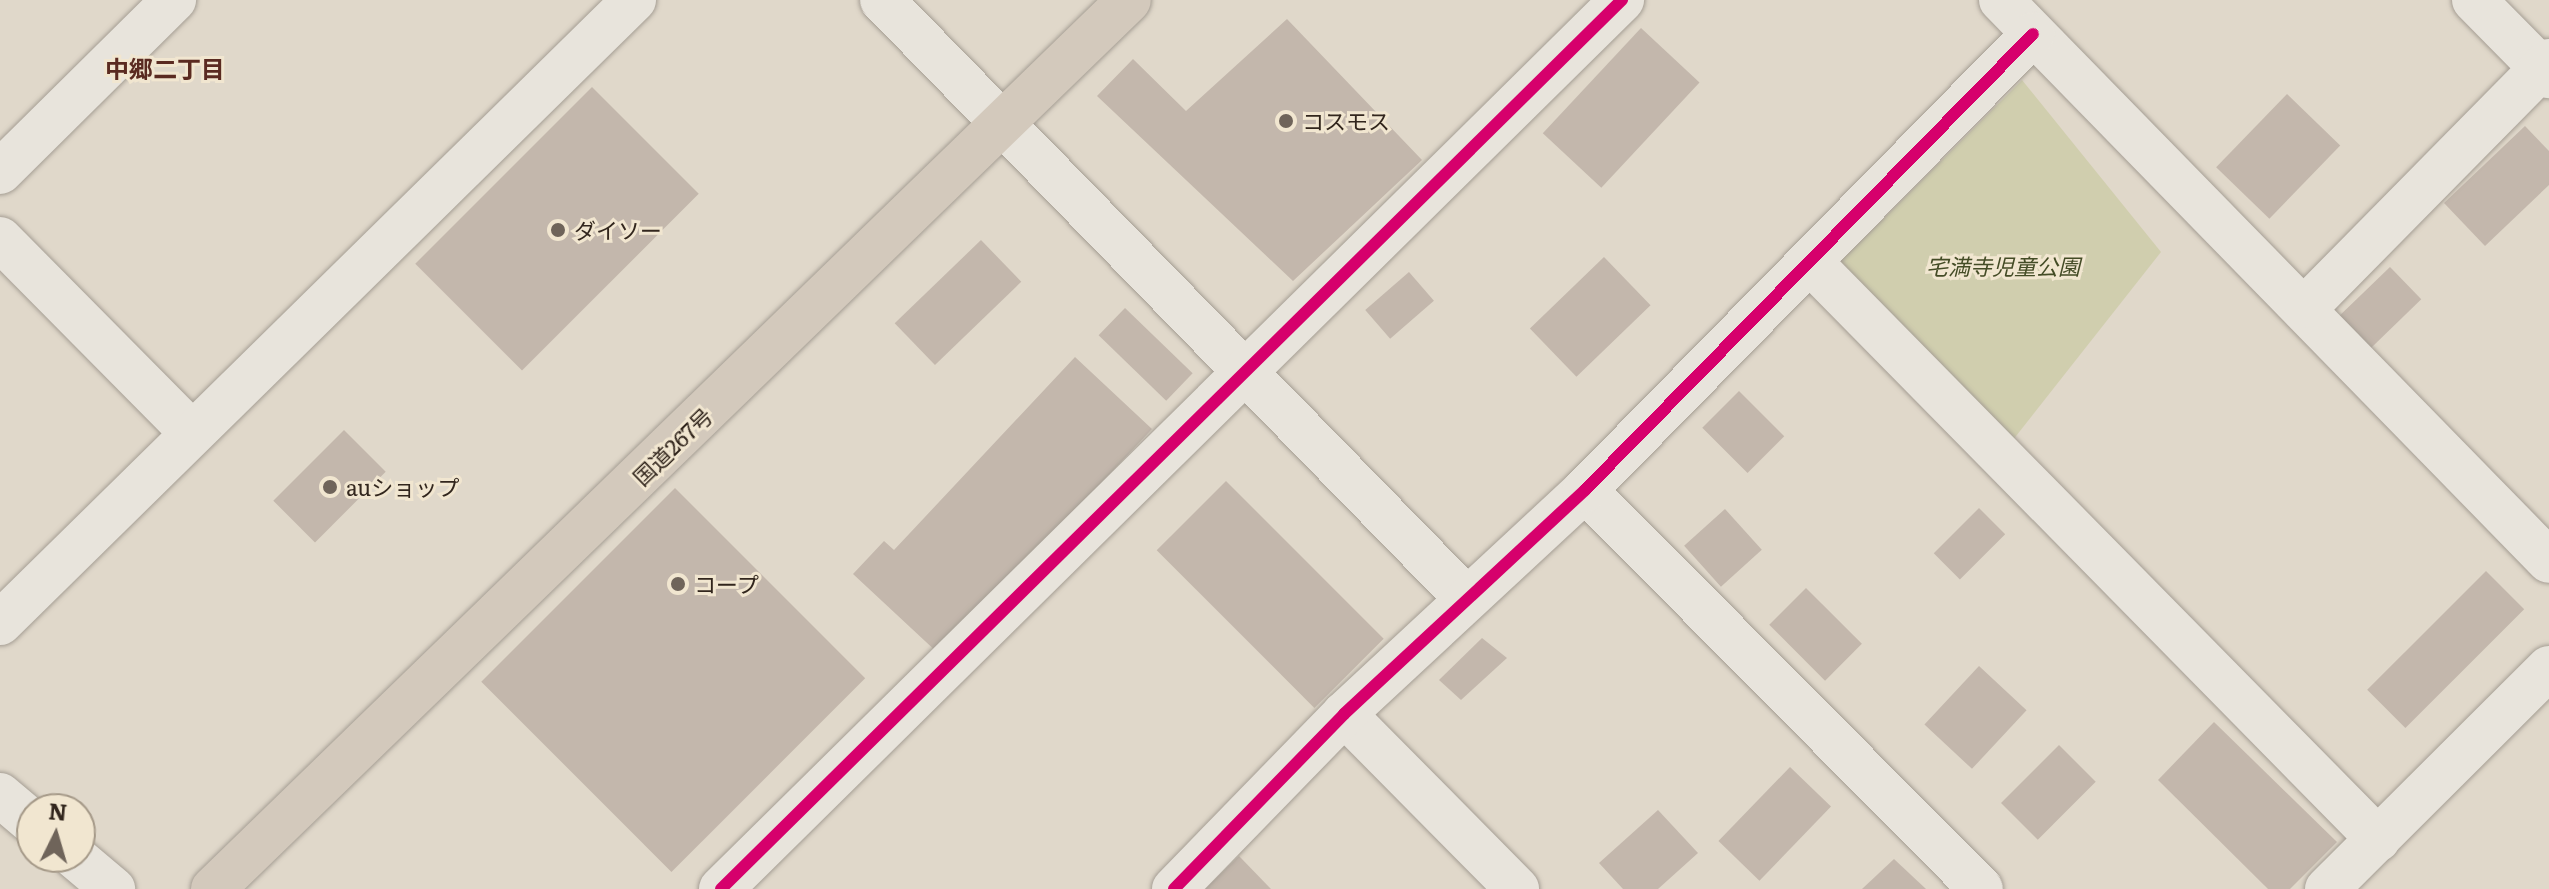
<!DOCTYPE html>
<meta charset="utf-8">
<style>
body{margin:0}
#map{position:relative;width:2549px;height:889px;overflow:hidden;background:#e0d8ca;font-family:Literata,"Noto Sans JP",serif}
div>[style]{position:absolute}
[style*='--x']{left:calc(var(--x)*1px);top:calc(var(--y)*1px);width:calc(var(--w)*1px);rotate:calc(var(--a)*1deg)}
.green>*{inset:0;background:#d0ceae}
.building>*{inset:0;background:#c3b7ac;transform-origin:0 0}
.roads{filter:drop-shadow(0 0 2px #a59e94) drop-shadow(0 0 2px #a59e94)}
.minor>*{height:44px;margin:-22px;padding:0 22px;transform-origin:22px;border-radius:22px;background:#e8e4dc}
.highway>*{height:44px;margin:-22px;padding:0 22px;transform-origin:22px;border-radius:22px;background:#d3c9bc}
.cycleway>*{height:12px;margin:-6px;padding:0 6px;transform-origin:6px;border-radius:6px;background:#d6006c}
.dots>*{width:22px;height:22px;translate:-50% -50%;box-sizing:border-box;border:4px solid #f1e6d0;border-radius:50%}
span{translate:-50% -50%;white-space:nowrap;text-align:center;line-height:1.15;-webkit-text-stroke:6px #f1e6d0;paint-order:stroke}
.poi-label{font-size:22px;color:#32261d}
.left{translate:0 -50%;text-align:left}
.park-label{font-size:22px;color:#444c26;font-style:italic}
.street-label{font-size:22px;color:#32261d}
.neighbourhood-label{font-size:24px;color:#5a2a21;font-weight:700}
.north{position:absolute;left:16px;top:793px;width:80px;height:80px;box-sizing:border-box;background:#f1e6d0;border:2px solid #a59988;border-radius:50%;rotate:5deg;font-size:22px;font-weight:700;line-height:32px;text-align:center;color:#32261d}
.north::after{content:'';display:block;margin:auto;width:28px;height:36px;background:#6f645a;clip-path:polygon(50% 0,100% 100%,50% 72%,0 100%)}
</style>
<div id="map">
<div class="green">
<div style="clip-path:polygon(2022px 80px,2161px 252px,2009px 445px,1839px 263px)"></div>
</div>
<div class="building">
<div style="clip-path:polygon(1287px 19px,1422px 160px,1293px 281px,1097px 96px,1133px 59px,1186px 111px)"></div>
<div style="left:1641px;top:28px;width:80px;height:144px;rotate:43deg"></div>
<div style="left:592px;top:87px;width:151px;height:250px;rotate:45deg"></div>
<div style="left:2287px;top:94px;width:74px;height:102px;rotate:44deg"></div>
<div style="clip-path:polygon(2525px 126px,2549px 151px,2549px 185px,2485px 246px,2444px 203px)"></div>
<div style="left:981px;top:240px;width:58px;height:120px;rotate:46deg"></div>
<div style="left:1604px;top:257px;width:67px;height:103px;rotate:46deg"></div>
<div style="left:2390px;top:267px;width:45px;height:71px;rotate:46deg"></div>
<div style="left:1409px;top:272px;width:38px;height:58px;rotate:49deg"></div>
<div style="left:1125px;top:308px;width:94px;height:38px;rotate:44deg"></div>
<div style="clip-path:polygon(1075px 357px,1152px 429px,940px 655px,853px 574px,884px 541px,894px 550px)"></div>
<div style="left:1739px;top:391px;width:64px;height:52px;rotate:45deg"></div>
<div style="left:344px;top:430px;width:59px;height:100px;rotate:45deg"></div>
<div style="left:1226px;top:481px;width:223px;height:98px;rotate:45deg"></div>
<div style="left:675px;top:488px;width:269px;height:274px;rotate:45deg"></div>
<div style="left:1979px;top:508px;width:37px;height:64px;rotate:45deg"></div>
<div style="left:1725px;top:509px;width:55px;height:55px;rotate:48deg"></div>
<div style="left:2486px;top:571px;width:54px;height:168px;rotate:45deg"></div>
<div style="left:1806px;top:588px;width:79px;height:52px;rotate:45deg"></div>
<div style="clip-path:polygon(1482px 638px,1507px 658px,1461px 700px,1439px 680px)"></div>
<div style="left:1979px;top:666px;width:65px;height:80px;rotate:43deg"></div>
<div style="clip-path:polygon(2214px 722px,2337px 842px,2290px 889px,2268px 889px,2158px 780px)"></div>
<div style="left:2059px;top:745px;width:52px;height:82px;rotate:45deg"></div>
<div style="left:1790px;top:767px;width:57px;height:103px;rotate:44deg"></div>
<div style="clip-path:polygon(1658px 810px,1698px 853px,1658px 889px,1623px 889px,1599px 863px)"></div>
<div style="clip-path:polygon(1239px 856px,1271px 889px,1205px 889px)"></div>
<div style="clip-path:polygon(1894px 859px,1926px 889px,1862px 889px)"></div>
</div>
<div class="roads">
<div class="minor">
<div style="--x:882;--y:0;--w:834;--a:45.68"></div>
<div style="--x:2001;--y:0;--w:784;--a:45.67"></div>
<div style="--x:2474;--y:0;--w:107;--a:45.4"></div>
<div style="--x:0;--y:172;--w:245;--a:-44.7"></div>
<div style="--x:0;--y:239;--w:272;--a:45.3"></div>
<div style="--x:1810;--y:262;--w:810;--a:45.45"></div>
<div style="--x:2307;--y:306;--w:344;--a:-45.4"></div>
<div style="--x:1585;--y:490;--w:562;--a:45.22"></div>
<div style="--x:0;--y:623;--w:889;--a:-44.5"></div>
<div style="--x:1344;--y:714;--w:246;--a:45.3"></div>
<div style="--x:0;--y:795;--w:42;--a:40.2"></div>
<div style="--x:75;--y:857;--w:50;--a:40.1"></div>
<div style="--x:721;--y:889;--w:1266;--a:-44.62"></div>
<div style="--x:1174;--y:889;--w:244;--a:-45.8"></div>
<div style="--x:1344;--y:714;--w:329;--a:-42.9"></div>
<div style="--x:1585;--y:490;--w:639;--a:-45.51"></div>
<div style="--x:2327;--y:889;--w:313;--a:-44.9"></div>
</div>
<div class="highway">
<div style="--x:213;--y:889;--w:1276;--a:-44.14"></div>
</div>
</div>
<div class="cycleway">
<div style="--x:721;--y:889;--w:1266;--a:-44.62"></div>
<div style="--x:1174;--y:889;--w:244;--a:-45.8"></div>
<div style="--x:1344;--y:714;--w:329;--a:-42.9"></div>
<div style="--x:1585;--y:490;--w:639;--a:-45.51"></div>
</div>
<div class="dots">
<div style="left:1286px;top:121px;background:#6f645a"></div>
<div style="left:558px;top:230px;background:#6f645a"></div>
<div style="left:330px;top:487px;background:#6f645a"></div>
<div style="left:678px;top:584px;background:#6f645a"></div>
</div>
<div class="poi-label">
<span class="left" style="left:1302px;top:121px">コスモス</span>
<span class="left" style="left:574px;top:230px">ダイソー</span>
<span class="left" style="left:346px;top:487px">auショップ</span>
<span class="left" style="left:694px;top:584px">コープ</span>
</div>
<div class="park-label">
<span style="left:2003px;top:266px">宅満寺児童公園</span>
</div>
<div class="street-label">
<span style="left:672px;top:446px;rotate:-44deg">国道267号</span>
</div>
<div class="neighbourhood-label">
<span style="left:165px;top:68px">中郷二丁目</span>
</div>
<div class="north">N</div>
</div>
